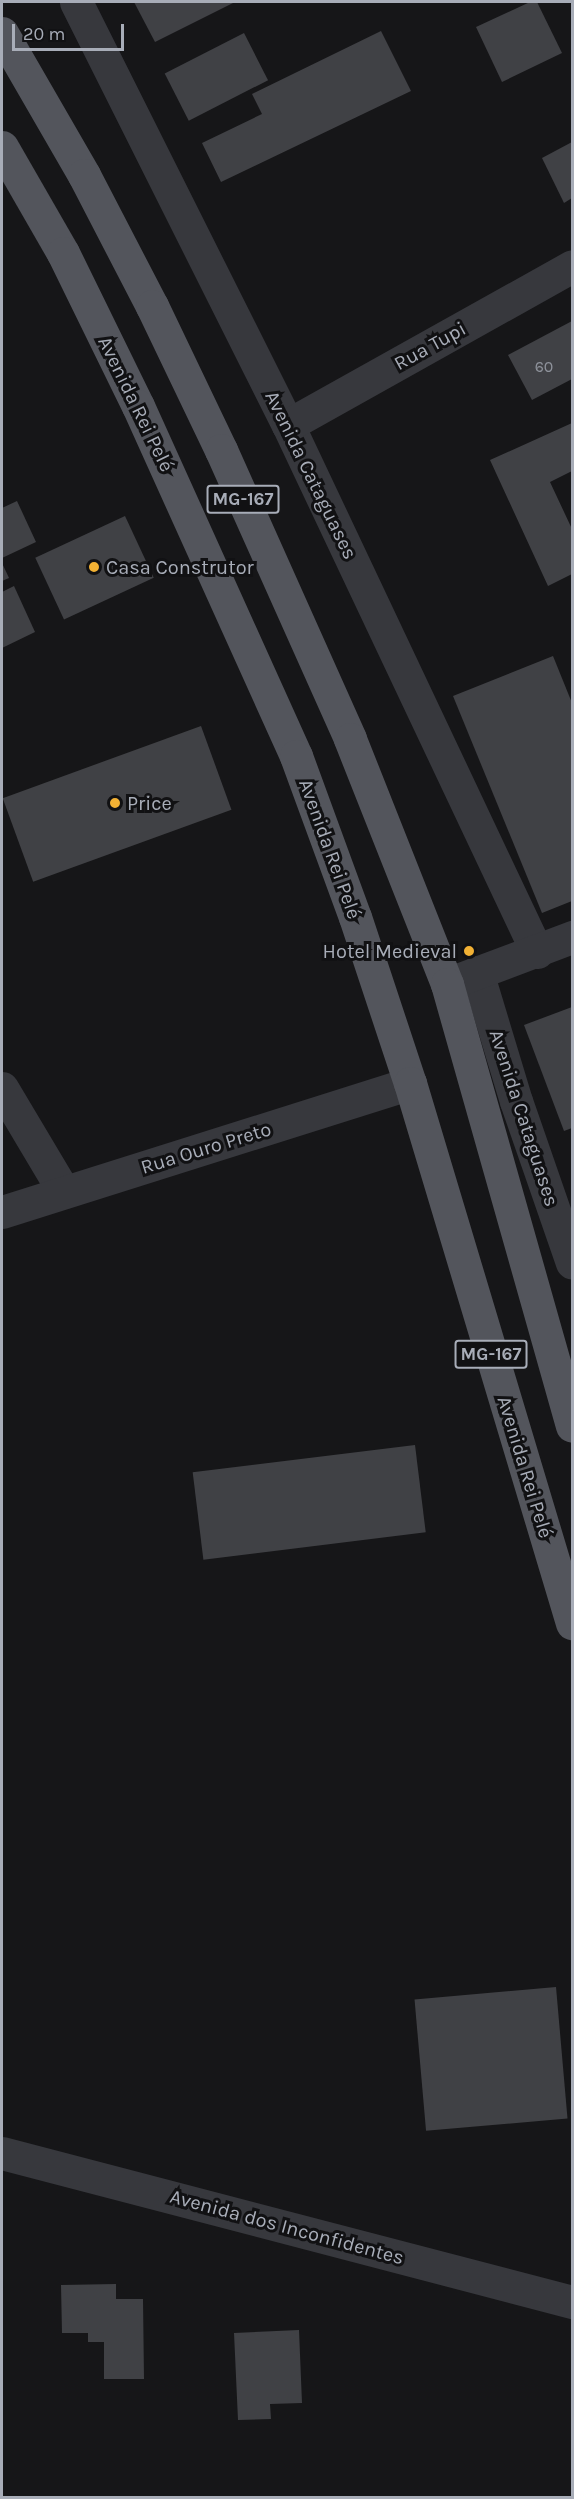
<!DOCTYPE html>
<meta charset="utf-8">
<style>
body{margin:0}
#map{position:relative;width:574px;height:2499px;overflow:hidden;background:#161618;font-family:Karla,sans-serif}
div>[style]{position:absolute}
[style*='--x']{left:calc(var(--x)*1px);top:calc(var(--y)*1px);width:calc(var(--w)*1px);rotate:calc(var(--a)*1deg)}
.building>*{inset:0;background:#404145;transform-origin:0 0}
.minor>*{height:33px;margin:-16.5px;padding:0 16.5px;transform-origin:16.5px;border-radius:16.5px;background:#37383d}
.tertiary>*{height:33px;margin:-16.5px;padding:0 16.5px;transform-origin:16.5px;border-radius:16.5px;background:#37383d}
.primary>*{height:33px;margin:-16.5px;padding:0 16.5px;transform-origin:16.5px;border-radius:16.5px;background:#53555c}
.dots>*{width:16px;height:16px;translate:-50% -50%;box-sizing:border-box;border:3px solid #111113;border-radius:50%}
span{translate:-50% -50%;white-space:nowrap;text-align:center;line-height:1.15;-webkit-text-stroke:6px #111113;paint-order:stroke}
.number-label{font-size:16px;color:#8e929b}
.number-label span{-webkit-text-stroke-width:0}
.shield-label span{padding:2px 4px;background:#111113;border:2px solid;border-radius:4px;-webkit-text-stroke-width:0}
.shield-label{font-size:18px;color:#a8adb8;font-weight:700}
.street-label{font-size:20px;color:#a8adb8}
.poi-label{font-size:20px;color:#a8adb8}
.left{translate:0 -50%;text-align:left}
.right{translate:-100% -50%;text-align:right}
.frame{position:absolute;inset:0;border:3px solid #a8adb8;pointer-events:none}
.scale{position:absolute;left:12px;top:24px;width:112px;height:27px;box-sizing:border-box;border:3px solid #a8adb8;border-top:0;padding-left:8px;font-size:18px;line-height:21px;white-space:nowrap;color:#a8adb8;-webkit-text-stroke:4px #111113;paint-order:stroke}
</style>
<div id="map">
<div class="building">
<div style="clip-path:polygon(134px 2px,235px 2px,155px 42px)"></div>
<div style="clip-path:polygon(530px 2px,537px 2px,562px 53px,502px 82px,476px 27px)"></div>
<div style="clip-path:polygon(381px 31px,411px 91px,221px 182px,202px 143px,262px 114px,252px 94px)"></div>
<div style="left:244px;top:33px;width:53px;height:89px;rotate:63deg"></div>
<div style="clip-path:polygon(572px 142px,572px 198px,564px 203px,542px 158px)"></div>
<div style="clip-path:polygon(572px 321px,572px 379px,532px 400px,508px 355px)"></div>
<div style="clip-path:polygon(572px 423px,572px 471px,550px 482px,572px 529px,572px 574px,548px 586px,490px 460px)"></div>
<div style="clip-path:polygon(17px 501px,36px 542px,2px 558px,2px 508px)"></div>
<div style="left:125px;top:516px;width:68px;height:99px;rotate:65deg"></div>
<div style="clip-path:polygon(2px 563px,9px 578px,2px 581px)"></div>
<div style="clip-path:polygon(14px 586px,35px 632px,2px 648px,2px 592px)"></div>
<div style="clip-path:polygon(553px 656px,572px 703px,572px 901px,542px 913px,453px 696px)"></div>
<div style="left:201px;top:726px;width:89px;height:211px;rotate:70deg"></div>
<div style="clip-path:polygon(572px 1007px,572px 1128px,564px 1131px,524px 1025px)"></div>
<div style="left:415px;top:1445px;width:88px;height:224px;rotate:83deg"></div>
<div style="left:556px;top:1987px;width:132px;height:142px;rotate:85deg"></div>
<div style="clip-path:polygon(116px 2284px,116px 2299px,143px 2299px,144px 2379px,104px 2379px,104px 2342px,88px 2342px,88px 2333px,62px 2333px,61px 2285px)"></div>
<div style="clip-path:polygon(299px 2330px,302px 2403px,270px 2404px,271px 2419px,238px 2420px,234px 2333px)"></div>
</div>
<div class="minor">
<div style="--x:76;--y:2;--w:473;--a:63.4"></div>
<div style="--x:288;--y:425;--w:583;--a:64.71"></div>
<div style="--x:288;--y:425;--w:325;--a:-29.2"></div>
<div style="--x:477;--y:972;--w:135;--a:73.2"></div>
<div style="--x:516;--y:1101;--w:171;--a:70.9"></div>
<div style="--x:2;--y:1088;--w:121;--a:59.2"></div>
<div style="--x:2;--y:1212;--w:428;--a:-17.5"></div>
</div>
<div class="tertiary">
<div style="--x:447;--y:984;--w:134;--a:-20.6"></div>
<div style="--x:2;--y:2153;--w:589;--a:14.65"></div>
</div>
<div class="primary">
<div style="--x:2;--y:33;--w:164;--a:60"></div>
<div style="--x:84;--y:175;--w:148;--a:62.6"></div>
<div style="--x:152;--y:306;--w:160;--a:64.4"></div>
<div style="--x:221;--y:450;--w:316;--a:65.9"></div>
<div style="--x:350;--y:739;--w:264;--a:68.4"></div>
<div style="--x:447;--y:984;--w:459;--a:74.2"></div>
<div style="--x:2;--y:147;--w:122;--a:60.1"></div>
<div style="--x:63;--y:253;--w:170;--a:63.9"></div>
<div style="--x:138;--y:406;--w:384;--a:65.7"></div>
<div style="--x:296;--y:756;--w:171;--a:69.9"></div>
<div style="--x:355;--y:917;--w:175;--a:71.7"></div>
<div style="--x:410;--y:1083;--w:564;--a:73.3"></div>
</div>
<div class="dots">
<div style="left:94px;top:567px;background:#f2b134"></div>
<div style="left:115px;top:803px;background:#f2b134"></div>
<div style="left:469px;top:951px;background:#f2b134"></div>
</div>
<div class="number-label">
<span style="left:544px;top:367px">60</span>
</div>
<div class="shield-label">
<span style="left:243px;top:499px">MG-167</span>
<span style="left:491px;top:1354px">MG-167</span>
</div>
<div class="street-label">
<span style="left:430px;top:346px;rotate:-29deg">Rua Tupi</span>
<span style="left:136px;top:404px;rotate:64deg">Avenida Rei Pelé</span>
<span style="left:311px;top:475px;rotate:64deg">Avenida Cataguases</span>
<span style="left:330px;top:849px;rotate:70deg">Avenida Rei Pelé</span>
<span style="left:524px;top:1118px;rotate:72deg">Avenida Cataguases</span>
<span style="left:206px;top:1148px;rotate:-17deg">Rua Ouro Preto</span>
<span style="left:525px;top:1467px;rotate:73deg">Avenida Rei Pelé</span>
<span style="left:287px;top:2227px;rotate:15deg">Avenida dos Inconfidentes</span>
</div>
<div class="poi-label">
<span class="left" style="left:106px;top:567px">Casa Construtor</span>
<span class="left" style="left:127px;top:803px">Price</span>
<span class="right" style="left:457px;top:951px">Hotel Medieval</span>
</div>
<div class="frame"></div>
<div class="scale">20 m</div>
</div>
